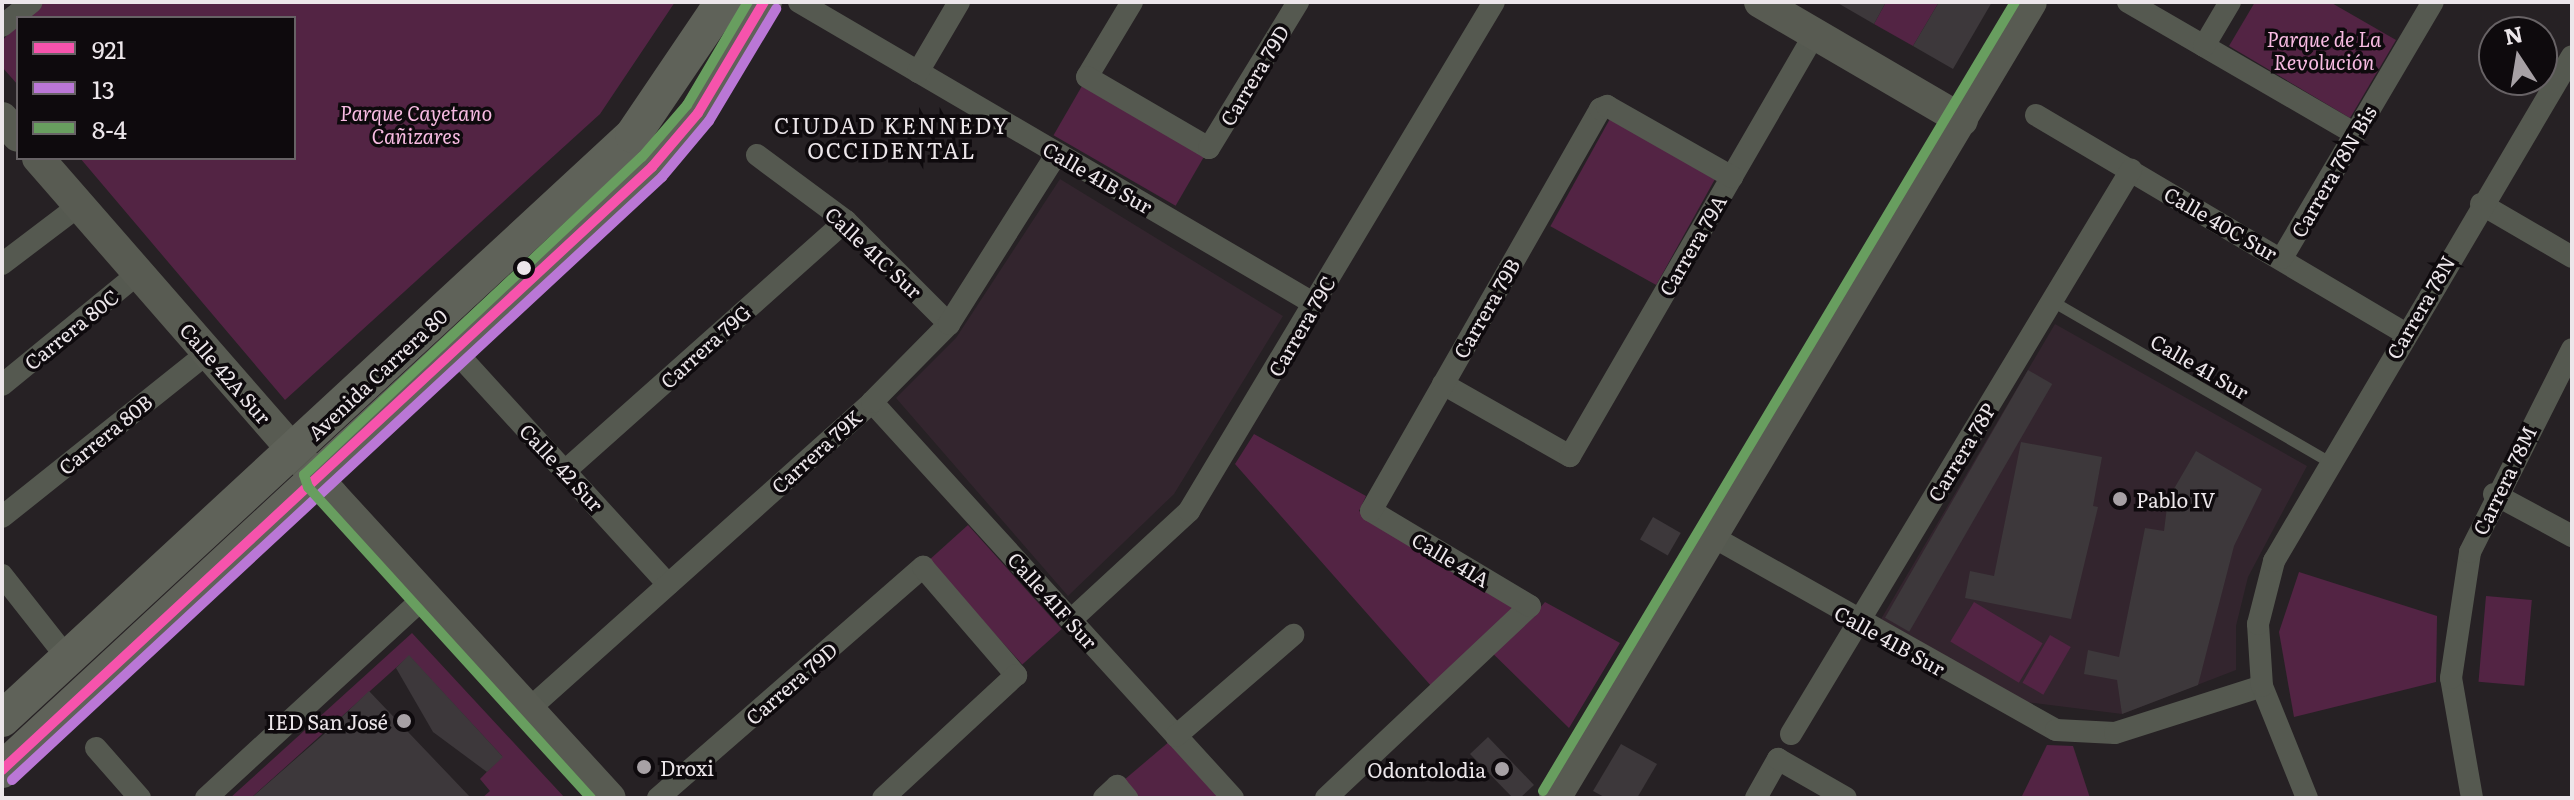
<!DOCTYPE html>
<meta charset="utf-8">
<style>
body{margin:0}
#map{position:relative;width:2574px;height:800px;overflow:hidden;background:#262124;font-family:Literata,serif}
div>[style]{position:absolute}
[style*='--x']{left:calc(var(--x)*1px);top:calc(var(--y)*1px);width:calc(var(--w)*1px);rotate:calc(var(--a)*1deg)}
.built>*{inset:0;background:#33252e}
.green>*{inset:0;background:#532444;transform-origin:0 0}
.building>*{inset:0;background:#3d383b;transform-origin:0 0}
.lane>*{height:11px;margin:-5.5px;padding:0 5.5px;transform-origin:5.5px;border-radius:5.5px;background:#555950}
.street>*{height:22px;margin:-11px;padding:0 11px;transform-origin:11px;border-radius:11px;background:#555950}
.secondary>*{height:32px;margin:-16px;padding:0 16px;transform-origin:16px;border-radius:16px;background:#585b52}
.primary>*{height:36px;margin:-18px;padding:0 18px;transform-origin:18px;border-radius:18px;background:#5f6259}
.bus-1>*{height:10px;margin:-5px;padding:0 5px;transform-origin:5px;border-radius:5px;background:#f653ac}
.bus-2>*{height:10px;margin:-5px;padding:0 5px;transform-origin:5px;border-radius:5px;background:#ba77d6}
.bus-3>*{height:10px;margin:-5px;padding:0 5px;transform-origin:5px;border-radius:5px;background:#689e5f}
.dots>*{width:22px;height:22px;translate:-50% -50%;box-sizing:border-box;border:4px solid #0e0a0d;border-radius:50%}
span{translate:-50% -50%;white-space:nowrap;text-align:center;line-height:1.15;-webkit-text-stroke:7px #0e0a0d;paint-order:stroke}
.park-label{font-size:20px;color:#f8bbe2;font-style:italic}
.street-label{font-size:20px;color:#ece6ea}
.poi-label{font-size:20px;color:#ece6ea}
.left{translate:0 -50%;text-align:left}
.right{translate:-100% -50%;text-align:right}
.neighbourhood-label{font-size:22px;color:#ece6ea;letter-spacing:2px}
.frame{position:absolute;inset:0;border:4px solid #ece6ea;pointer-events:none}
.legend{position:absolute;left:16px;top:16px;width:280px;height:144px;box-sizing:border-box;background:#0e0a0d;border:2px solid #676265;margin:0;padding:10px 14px;list-style:none;font-size:24px;color:#ece6ea}
.legend li{display:flex;align-items:center;gap:16px;height:40px}
.legend b{width:40px;border:2px solid #676265}
.north{position:absolute;left:2478px;top:16px;width:80px;height:80px;box-sizing:border-box;background:#0e0a0d;border:2px solid #676265;border-radius:50%;rotate:348deg;font-size:22px;font-weight:700;line-height:32px;text-align:center;color:#ece6ea}
.north::after{content:'';display:block;margin:auto;width:28px;height:36px;background:#a7a1a5;clip-path:polygon(50% 0,100% 100%,50% 72%,0 100%)}
</style>
<div id="map">
<div class="built">
<div style="clip-path:polygon(1060px 179px,1283px 316px,1174px 494px,1068px 596px,896px 398px,956px 338px)"></div>
<div style="clip-path:polygon(2055px 324px,2307px 466px,2248px 577px,2236px 626px,2236px 670px,2122px 714px,2026px 702px,1881px 619px)"></div>
</div>
<div class="green">
<div style="clip-path:polygon(41px 2px,675px 2px,600px 114px,285px 400px,80px 158px,294px 158px,294px 18px,23px 18px)"></div>
<div style="clip-path:polygon(1886px 2px,1939px 2px,1913px 46px,1874px 24px)"></div>
<div style="clip-path:polygon(2255px 2px,2330px 2px,2396px 40px,2350px 118px,2229px 46px)"></div>
<div style="clip-path:polygon(18px 23px,18px 85px,2px 67px,2px 41px)"></div>
<div style="left:1082px;top:86px;width:141px;height:57px;rotate:30deg"></div>
<div style="left:1611px;top:117px;width:121px;height:125px;rotate:29deg"></div>
<div style="clip-path:polygon(1254px 434px,1366px 496px,1359px 511px,1533px 616px,1545px 602px,1620px 643px,1569px 728px,1480px 641px,1432px 687px,1235px 464px)"></div>
<div style="left:968px;top:525px;width:140px;height:53px;rotate:48deg"></div>
<div style="clip-path:polygon(2299px 572px,2437px 616px,2436px 682px,2294px 717px,2279px 632px)"></div>
<div style="left:2486px;top:596px;width:46px;height:86px;rotate:5deg"></div>
<div style="left:1974px;top:602px;width:80px;height:46px;rotate:31deg"></div>
<div style="clip-path:polygon(412px 633px,565px 798px,482px 798px,490px 791px,480px 779px,502px 756px,409px 656px,251px 798px,230px 798px)"></div>
<div style="left:2050px;top:635px;width:24px;height:55px;rotate:30deg"></div>
<div style="clip-path:polygon(1170px 741px,1221px 798px,1140px 798px,1124px 780px)"></div>
<div style="clip-path:polygon(2047px 745px,2073px 746px,2090px 798px,2021px 798px)"></div>
</div>
<div class="building">
<div style="clip-path:polygon(1836px 2px,1886px 2px,1874px 24px)"></div>
<div style="clip-path:polygon(1939px 2px,1992px 2px,1953px 69px,1913px 46px)"></div>
<div style="left:2028px;top:370px;width:28px;height:286px;rotate:30deg"></div>
<div style="clip-path:polygon(2021px 442px,2102px 457px,2093px 506px,2098px 507px,2071px 619px,1965px 598px,1970px 571px,1994px 576px)"></div>
<div style="clip-path:polygon(2196px 451px,2262px 489px,2234px 546px,2198px 685px,2122px 714px,2117px 680px,2084px 674px,2088px 650px,2119px 657px,2145px 528px,2164px 531px,2168px 499px)"></div>
<div style="left:1653px;top:517px;width:32px;height:26px;rotate:30deg"></div>
<div style="clip-path:polygon(409px 655px,503px 757px,487px 772px,433px 732px,396px 668px)"></div>
<div style="clip-path:polygon(369px 691px,471px 798px,251px 798px,323px 735px)"></div>
<div style="clip-path:polygon(1488px 737px,1534px 785px,1520px 798px,1513px 798px,1470px 754px)"></div>
<div style="clip-path:polygon(1621px 744px,1657px 764px,1637px 798px,1606px 798px,1593px 791px)"></div>
</div>
<div class="lane">
<div style="--x:2052;--y:301;--w:323;--a:30.1"></div>
</div>
<div class="street">
<div style="--x:799;--y:2;--w:596;--a:30.35"></div>
<div style="--x:1132;--y:2;--w:87;--a:121"></div>
<div style="--x:1087;--y:77;--w:141;--a:30.2"></div>
<div style="--x:1209;--y:148;--w:171;--a:-58.6"></div>
<div style="--x:2128;--y:2;--w:263;--a:30.1"></div>
<div style="--x:2;--y:26;--w:38;--a:-39"></div>
<div style="--x:2204;--y:46;--w:51;--a:-59.4"></div>
<div style="--x:918;--y:72;--w:81;--a:-59.6"></div>
<div style="--x:2036;--y:115;--w:428;--a:30.6"></div>
<div style="--x:757;--y:155;--w:111;--a:36.6"></div>
<div style="--x:846;--y:221;--w:146;--a:45"></div>
<div style="--x:2481;--y:204;--w:105;--a:30.2"></div>
<div style="--x:2282;--y:258;--w:297;--a:-59.5"></div>
<div style="--x:2;--y:264;--w:99;--a:-37.2"></div>
<div style="--x:455;--y:351;--w:316;--a:47.6"></div>
<div style="--x:1443;--y:384;--w:146;--a:29.6"></div>
<div style="--x:1570;--y:456;--w:488;--a:-59.9"></div>
<div style="--x:2;--y:385;--w:178;--a:-39.3"></div>
<div style="--x:872;--y:402;--w:536;--a:47.65"></div>
<div style="--x:565;--y:471;--w:376;--a:-41.7"></div>
<div style="--x:2494;--y:494;--w:89;--a:28.3"></div>
<div style="--x:2;--y:517;--w:265;--a:-38.6"></div>
<div style="--x:1715;--y:538;--w:391;--a:29.4"></div>
<div style="--x:2056;--y:730;--w:59;--a:2.9"></div>
<div style="--x:2115;--y:733;--w:154;--a:-17.7"></div>
<div style="--x:2;--y:575;--w:108;--a:51.8"></div>
<div style="--x:1071;--y:620;--w:161;--a:-42.7"></div>
<div style="--x:1189;--y:511;--w:593;--a:-59.07"></div>
<div style="--x:529;--y:709;--w:460;--a:-41.8"></div>
<div style="--x:872;--y:402;--w:110;--a:-45.4"></div>
<div style="--x:949;--y:324;--w:202;--a:-57.7"></div>
<div style="--x:1791;--y:734;--w:659;--a:-58.92"></div>
<div style="--x:1176;--y:736;--w:155;--a:-40.8"></div>
<div style="--x:96;--y:748;--w:67;--a:48.7"></div>
<div style="--x:206;--y:798;--w:299;--a:-42.6"></div>
<div style="--x:658;--y:798;--w:352;--a:-41.1"></div>
<div style="--x:923;--y:567;--w:143;--a:49.3"></div>
<div style="--x:1016;--y:675;--w:181;--a:137.2"></div>
<div style="--x:1104;--y:798;--w:18;--a:-43"></div>
<div style="--x:1117;--y:786;--w:16;--a:50"></div>
<div style="--x:1326;--y:798;--w:280;--a:-43.3"></div>
<div style="--x:1530;--y:606;--w:185;--a:-149.1"></div>
<div style="--x:1371;--y:511;--w:463;--a:-60.3"></div>
<div style="--x:1600;--y:109;--w:8;--a:-23"></div>
<div style="--x:1607;--y:106;--w:144;--a:29.6"></div>
<div style="--x:1756;--y:798;--w:45;--a:-60.6"></div>
<div style="--x:1778;--y:759;--w:78;--a:29.8"></div>
<div style="--x:2307;--y:798;--w:121;--a:-111.9"></div>
<div style="--x:2262;--y:686;--w:62;--a:-93.7"></div>
<div style="--x:2258;--y:624;--w:65;--a:-75.7"></div>
<div style="--x:2274;--y:561;--w:586;--a:-59.46"></div>
<div style="--x:2472;--y:798;--w:122;--a:-99.9"></div>
<div style="--x:2451;--y:678;--w:127;--a:-81.4"></div>
<div style="--x:2470;--y:552;--w:227;--a:-63.3"></div>
</div>
<div class="secondary">
<div style="--x:1760;--y:2;--w:234;--a:30.3"></div>
<div style="--x:2;--y:118;--w:24;--a:48"></div>
<div style="--x:38;--y:158;--w:447;--a:48.9"></div>
<div style="--x:332;--y:495;--w:411;--a:47.5"></div>
<div style="--x:1555;--y:798;--w:927;--a:-59.12"></div>
</div>
<div class="primary">
<div style="--x:2;--y:719;--w:860;--a:-42.78"></div>
<div style="--x:633;--y:135;--w:161;--a:-55.9"></div>
<div style="--x:2;--y:770;--w:887;--a:-42.85"></div>
<div style="--x:652;--y:167;--w:71;--a:-49.6"></div>
<div style="--x:698;--y:113;--w:129;--a:-59.3"></div>
</div>
<div class="bus-1">
<div style="--x:2;--y:770;--w:887;--a:-42.85"></div>
<div style="--x:652;--y:167;--w:71;--a:-49.6"></div>
<div style="--x:698;--y:113;--w:129;--a:-59.3"></div>
</div>
<div class="bus-2">
<div style="--x:12;--y:780;--w:887;--a:-42.85"></div>
<div style="--x:662;--y:177;--w:73;--a:-50"></div>
<div style="--x:709;--y:121;--w:131;--a:-59.1"></div>
</div>
<div class="bus-3">
<div style="--x:1543;--y:791;--w:919;--a:-59.11"></div>
<div style="--x:591;--y:798;--w:420;--a:-132.3"></div>
<div style="--x:308;--y:487;--w:13;--a:-108"></div>
<div style="--x:304;--y:475;--w:464;--a:-43.3"></div>
<div style="--x:642;--y:157;--w:69;--a:-49.1"></div>
<div style="--x:687;--y:105;--w:120;--a:-59.4"></div>
</div>
<div class="dots">
<div style="left:524px;top:268px;background:#ece6ea"></div>
<div style="left:2120px;top:499px;background:#a7a1a5"></div>
<div style="left:404px;top:721px;background:#a7a1a5"></div>
<div style="left:644px;top:767px;background:#a7a1a5"></div>
<div style="left:1502px;top:769px;background:#a7a1a5"></div>
</div>
<div class="park-label">
<span style="left:2324px;top:50px">Parque de La<br>Revolución</span>
<span style="left:416px;top:124px">Parque Cayetano<br>Cañizares</span>
</div>
<div class="street-label">
<span style="left:1254px;top:75px;rotate:-59deg">Carrera 79D</span>
<span style="left:2333px;top:171px;rotate:-60deg">Carrera 78N Bis</span>
<span style="left:1098px;top:177px;rotate:30deg">Calle 41B Sur</span>
<span style="left:2221px;top:223px;rotate:30deg">Calle 40C Sur</span>
<span style="left:1692px;top:245px;rotate:-60deg">Carrera 79A</span>
<span style="left:874px;top:252px;rotate:43deg">Calle 41C Sur</span>
<span style="left:2420px;top:307px;rotate:-60deg">Carrera 78N</span>
<span style="left:1486px;top:308px;rotate:-60deg">Carrera 79B</span>
<span style="left:1301px;top:326px;rotate:-60deg">Carrera 79C</span>
<span style="left:71px;top:329px;rotate:-39deg">Carrera 80C</span>
<span style="left:705px;top:346px;rotate:-42deg">Carrera 79G</span>
<span style="left:2200px;top:366px;rotate:30deg">Calle 41 Sur</span>
<span style="left:226px;top:373px;rotate:49deg">Calle 42A Sur</span>
<span style="left:377px;top:374px;rotate:-43deg">Avenida Carrera 80</span>
<span style="left:105px;top:434px;rotate:-39deg">Carrera 80B</span>
<span style="left:816px;top:451px;rotate:-42deg">Carrera 79K</span>
<span style="left:1961px;top:452px;rotate:-59deg">Carrera 78P</span>
<span style="left:562px;top:467px;rotate:47deg">Calle 42 Sur</span>
<span style="left:2504px;top:480px;rotate:-64deg">Carrera 78M</span>
<span style="left:1451px;top:559px;rotate:31deg">Calle 41A</span>
<span style="left:1053px;top:600px;rotate:48deg">Calle 41F Sur</span>
<span style="left:1890px;top:640px;rotate:29deg">Calle 41B Sur</span>
<span style="left:791px;top:683px;rotate:-41deg">Carrera 79D</span>
</div>
<div class="poi-label">
<span class="left" style="left:2136px;top:499px">Pablo IV</span>
<span class="right" style="left:388px;top:721px">IED San José</span>
<span class="left" style="left:660px;top:767px">Droxi</span>
<span class="right" style="left:1486px;top:769px">Odontolodia</span>
</div>
<div class="neighbourhood-label">
<span style="left:892px;top:137px">CIUDAD KENNEDY<br>OCCIDENTAL</span>
</div>
<div class="frame"></div>
<ul class="legend">
<li><b style="height:10px;background:#f653ac"></b>921</li>
<li><b style="height:10px;background:#ba77d6"></b>13</li>
<li><b style="height:10px;background:#689e5f"></b>8-4</li>
</ul>
<div class="north">N</div>
</div>
